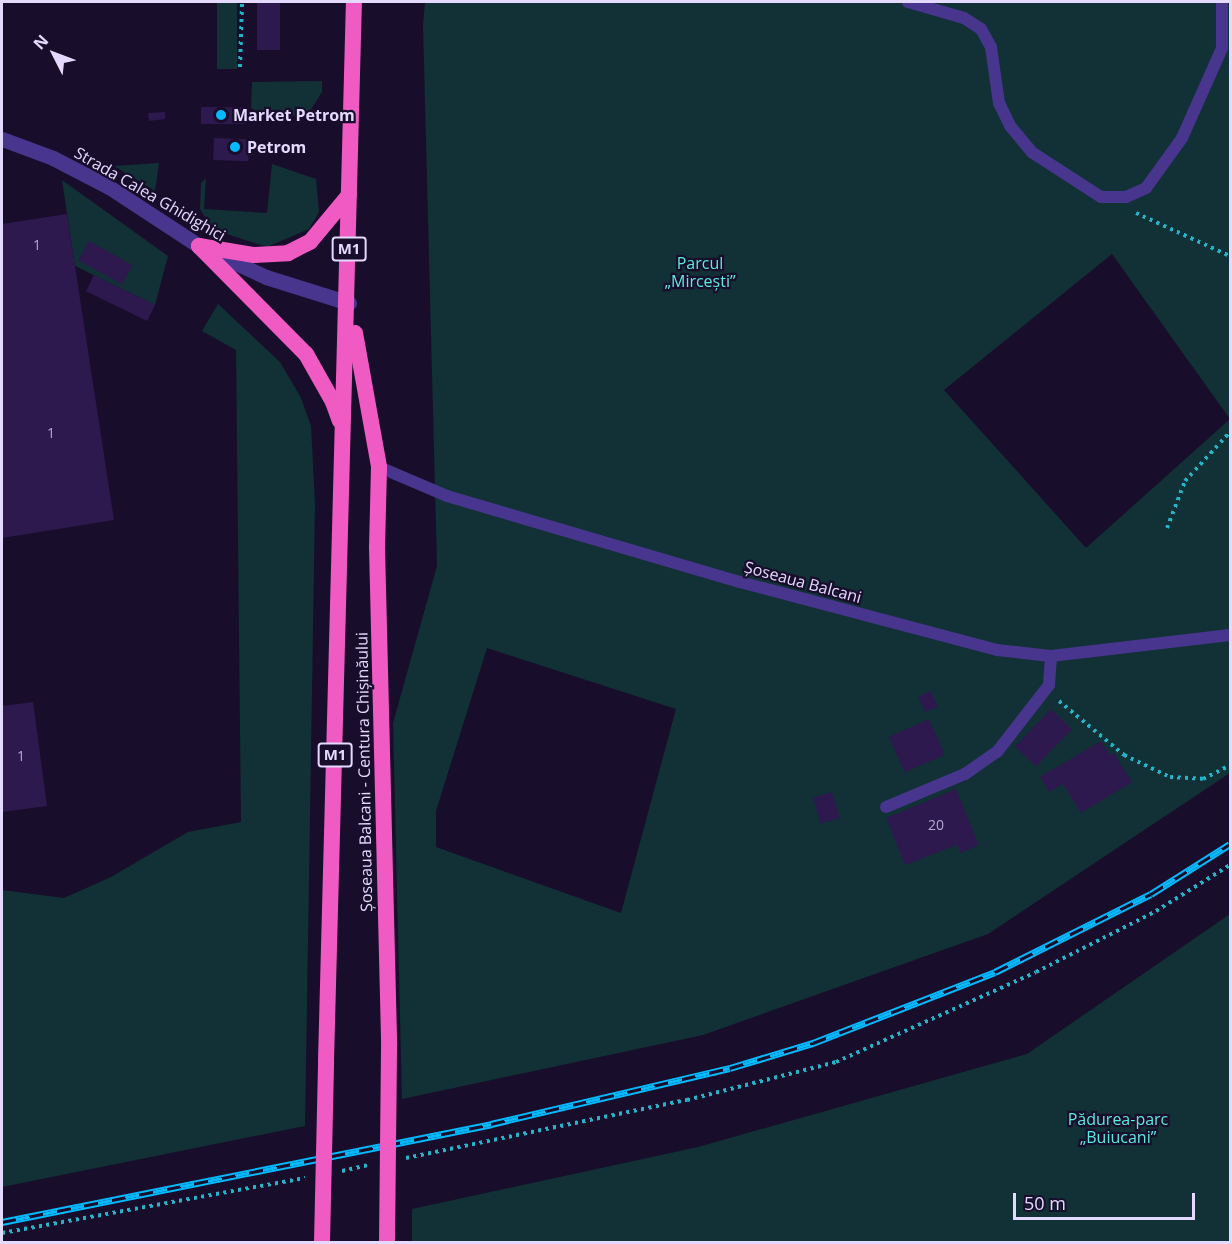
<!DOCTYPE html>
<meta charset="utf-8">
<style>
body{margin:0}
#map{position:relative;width:1232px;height:1244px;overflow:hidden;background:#180e2b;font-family:"Open Sans",sans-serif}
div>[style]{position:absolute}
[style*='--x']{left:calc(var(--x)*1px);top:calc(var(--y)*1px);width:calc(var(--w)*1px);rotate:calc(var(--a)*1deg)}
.green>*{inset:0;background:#113136;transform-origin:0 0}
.building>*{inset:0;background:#2d194e;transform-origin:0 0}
.path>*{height:4px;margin-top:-2px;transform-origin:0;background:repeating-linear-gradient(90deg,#25b4c7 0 3px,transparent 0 7.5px)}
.service>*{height:12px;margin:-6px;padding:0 6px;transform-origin:6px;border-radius:6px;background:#48358e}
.tertiary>*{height:15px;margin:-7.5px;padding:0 7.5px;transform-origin:7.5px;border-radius:7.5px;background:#48358e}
.trunk>*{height:16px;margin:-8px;padding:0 8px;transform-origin:8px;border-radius:8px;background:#f05ac3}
.rail>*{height:7px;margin-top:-3.5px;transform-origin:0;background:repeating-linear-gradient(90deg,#180e2b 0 14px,#05b9ff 0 28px);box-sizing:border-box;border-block:2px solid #05b9ff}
.trunk-bridge>*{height:16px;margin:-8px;padding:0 8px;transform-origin:8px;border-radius:8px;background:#f05ac3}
.dots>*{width:16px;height:16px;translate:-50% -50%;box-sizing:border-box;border:3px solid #180e2b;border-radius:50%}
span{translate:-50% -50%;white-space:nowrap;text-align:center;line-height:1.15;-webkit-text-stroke:4.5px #180e2b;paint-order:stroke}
.number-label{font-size:14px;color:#b6a9d3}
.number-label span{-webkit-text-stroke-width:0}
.shield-label span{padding:2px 4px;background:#180e2b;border:2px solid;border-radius:4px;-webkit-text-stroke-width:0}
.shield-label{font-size:15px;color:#e4d9ff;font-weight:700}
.poi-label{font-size:16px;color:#e4d9ff;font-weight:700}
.left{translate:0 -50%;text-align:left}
.street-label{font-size:16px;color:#e4d9ff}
.park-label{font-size:16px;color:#59ebe0}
.frame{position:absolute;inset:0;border:3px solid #e4d9ff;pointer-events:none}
.north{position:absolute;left:24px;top:24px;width:60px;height:60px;-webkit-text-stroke:4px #180e2b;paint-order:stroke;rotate:312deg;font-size:16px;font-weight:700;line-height:24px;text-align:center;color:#e4d9ff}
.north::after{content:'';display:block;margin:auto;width:21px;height:27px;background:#e4d9ff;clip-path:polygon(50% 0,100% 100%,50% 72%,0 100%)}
.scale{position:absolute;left:1013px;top:1193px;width:182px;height:27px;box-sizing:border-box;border:3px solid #e4d9ff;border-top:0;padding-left:8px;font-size:18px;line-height:21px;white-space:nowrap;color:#e4d9ff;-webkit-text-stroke:4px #180e2b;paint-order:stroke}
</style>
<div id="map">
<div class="green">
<div style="left:217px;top:2px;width:20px;height:67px"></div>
<div style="clip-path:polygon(evenodd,425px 2px,1230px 2px,1230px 419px,1112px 254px,944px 390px,1086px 548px,1230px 419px,1230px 773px,988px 934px,703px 1035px,402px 1099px,393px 723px,437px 566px,423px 25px,425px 2px,487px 648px,676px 709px,621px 913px,436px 847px,436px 811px,487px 648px)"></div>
<div style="clip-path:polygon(322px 81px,322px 92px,310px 111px,276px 122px,251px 108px,252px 82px)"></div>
<div style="clip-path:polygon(159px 163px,155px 191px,114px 166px)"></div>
<div style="clip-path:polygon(272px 164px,316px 179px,319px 212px,309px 229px,267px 247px,212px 229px,200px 209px,201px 183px,206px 178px,204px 209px,267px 213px)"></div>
<div style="clip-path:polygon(62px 180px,168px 256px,155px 305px,75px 266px)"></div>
<div style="clip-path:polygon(218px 304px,280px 362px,301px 398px,311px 426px,315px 504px,305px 1126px,2px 1187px,2px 890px,64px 898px,111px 877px,188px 832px,241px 822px,236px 350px,202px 331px)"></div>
<div style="clip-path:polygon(1230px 914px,1230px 1242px,412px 1242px,412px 1209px,698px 1147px,1027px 1054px)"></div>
</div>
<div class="building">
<div style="left:257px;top:2px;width:23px;height:48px"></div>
<div style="left:201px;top:107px;width:44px;height:17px"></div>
<div style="clip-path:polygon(165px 112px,165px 119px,149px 121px,148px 113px)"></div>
<div style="left:214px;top:138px;width:35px;height:22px;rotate:2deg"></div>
<div style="clip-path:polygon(67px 214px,114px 520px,2px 538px,2px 224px)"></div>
<div style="left:89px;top:241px;width:50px;height:22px;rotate:29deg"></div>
<div style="left:94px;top:275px;width:68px;height:18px;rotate:26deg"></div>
<div style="left:931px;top:691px;width:17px;height:14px;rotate:66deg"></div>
<div style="clip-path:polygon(33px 702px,47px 806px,2px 812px,2px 706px)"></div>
<div style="left:1051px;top:709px;width:29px;height:52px;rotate:44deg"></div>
<div style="left:929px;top:719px;width:39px;height:44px;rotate:66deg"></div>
<div style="clip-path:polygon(1101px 741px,1110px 755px,1114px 753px,1132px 782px,1081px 813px,1063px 784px,1049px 792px,1040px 777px)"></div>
<div style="clip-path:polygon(956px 789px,979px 845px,961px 853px,957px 845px,905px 865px,886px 818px)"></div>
<div style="left:832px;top:792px;width:27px;height:20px;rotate:73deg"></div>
</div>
<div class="path">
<div style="--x:240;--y:67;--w:65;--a:-88.2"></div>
<div style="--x:1136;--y:213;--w:103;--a:24.6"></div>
<div style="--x:1167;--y:528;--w:50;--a:-69"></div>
<div style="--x:1185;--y:481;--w:67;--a:-47.4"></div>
<div style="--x:1059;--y:701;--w:85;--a:39.7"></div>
<div style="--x:1124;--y:755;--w:51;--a:25.6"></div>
<div style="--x:1170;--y:777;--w:33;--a:3"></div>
<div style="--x:1203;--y:779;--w:30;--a:-27"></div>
<div style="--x:406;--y:1158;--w:287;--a:-11.7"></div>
<div style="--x:687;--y:1100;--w:154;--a:-14.3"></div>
<div style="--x:836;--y:1062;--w:219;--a:-24.2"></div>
<div style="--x:1036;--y:972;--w:135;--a:-26.9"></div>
<div style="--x:1156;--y:911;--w:87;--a:-31.9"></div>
<div style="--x:342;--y:1171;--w:28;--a:-13"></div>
<div style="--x:2;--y:1233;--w:308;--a:-10.3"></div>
</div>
<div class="service">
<div style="--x:908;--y:2;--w:58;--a:15.9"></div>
<div style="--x:964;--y:18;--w:20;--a:33"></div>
<div style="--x:981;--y:29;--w:21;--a:61"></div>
<div style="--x:991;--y:47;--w:57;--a:81.9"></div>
<div style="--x:999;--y:103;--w:25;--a:64"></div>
<div style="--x:1010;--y:126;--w:35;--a:50"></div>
<div style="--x:1033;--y:153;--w:81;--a:32.9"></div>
<div style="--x:1101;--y:197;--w:25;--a:0"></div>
<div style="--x:1126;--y:197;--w:22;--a:-24"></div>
<div style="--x:1146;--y:188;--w:62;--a:-54.2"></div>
<div style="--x:1182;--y:138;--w:98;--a:-66"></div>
<div style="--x:1222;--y:48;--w:46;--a:-90"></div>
<div style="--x:379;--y:467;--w:74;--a:23.1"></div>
<div style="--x:447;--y:496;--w:305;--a:16.4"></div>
<div style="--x:740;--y:582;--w:266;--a:14.8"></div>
<div style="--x:997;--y:650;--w:54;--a:6.3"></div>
<div style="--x:1051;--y:656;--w:180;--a:-6.7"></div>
<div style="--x:886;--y:807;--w:86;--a:-22.7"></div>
<div style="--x:965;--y:774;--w:39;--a:-35"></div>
<div style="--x:997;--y:752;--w:85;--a:-52.2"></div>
<div style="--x:1049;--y:685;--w:29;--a:-86"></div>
</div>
<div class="tertiary">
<div style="--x:2;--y:139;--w:54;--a:20.4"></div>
<div style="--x:53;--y:158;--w:63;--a:27.4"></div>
<div style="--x:109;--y:187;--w:108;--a:33.2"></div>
<div style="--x:199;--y:246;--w:74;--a:24.8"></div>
<div style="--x:266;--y:277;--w:87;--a:17.4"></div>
</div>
<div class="trunk">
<div style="--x:199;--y:246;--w:152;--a:45.3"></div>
<div style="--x:306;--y:354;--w:55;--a:60.6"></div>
<div style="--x:333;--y:402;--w:20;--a:70"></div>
<div style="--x:199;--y:246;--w:56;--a:9.3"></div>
<div style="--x:254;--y:255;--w:34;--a:-3"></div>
<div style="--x:288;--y:253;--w:25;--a:-27"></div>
<div style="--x:310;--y:242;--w:61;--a:-50.3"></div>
<div style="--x:355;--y:333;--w:136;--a:79.8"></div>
<div style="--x:379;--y:467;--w:80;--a:91.4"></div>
<div style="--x:377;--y:547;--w:498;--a:88.6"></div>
<div style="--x:326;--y:1061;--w:1059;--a:-88.49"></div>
</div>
<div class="rail">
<div style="--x:2;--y:1222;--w:499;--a:-11.3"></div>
<div style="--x:491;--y:1124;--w:245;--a:-13.2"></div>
<div style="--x:730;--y:1068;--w:87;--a:-16.8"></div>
<div style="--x:813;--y:1043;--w:195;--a:-21.3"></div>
<div style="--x:995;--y:972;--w:174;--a:-26.6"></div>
<div style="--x:1151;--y:894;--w:93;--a:-32.3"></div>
</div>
<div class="trunk-bridge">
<div style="--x:322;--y:1242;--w:181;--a:-88.7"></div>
<div style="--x:387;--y:1242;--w:197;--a:-89.4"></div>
</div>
<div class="dots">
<div style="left:221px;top:115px;background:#05b9ff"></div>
<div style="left:235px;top:147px;background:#05b9ff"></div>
</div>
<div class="number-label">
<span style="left:37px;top:245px">1</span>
<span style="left:51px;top:433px">1</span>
<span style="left:21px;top:756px">1</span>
<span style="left:936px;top:825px">20</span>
</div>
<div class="shield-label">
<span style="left:349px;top:249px">M1</span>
<span style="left:335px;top:755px">M1</span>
</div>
<div class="poi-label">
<span class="left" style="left:233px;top:115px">Market Petrom</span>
<span class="left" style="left:247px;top:147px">Petrom</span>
</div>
<div class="street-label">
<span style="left:150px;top:194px;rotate:30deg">Strada Calea Ghidighici</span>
<span style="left:803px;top:582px;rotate:15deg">Șoseaua Balcani</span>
<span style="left:364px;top:772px;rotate:-91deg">Șoseaua Balcani - Centura Chișinăului</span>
</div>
<div class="park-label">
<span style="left:700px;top:272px">Parcul<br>„Mircești”</span>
<span style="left:1118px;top:1128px">Pădurea-parc<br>„Buiucani”</span>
</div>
<div class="frame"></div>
<div class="north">N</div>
<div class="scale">50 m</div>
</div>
